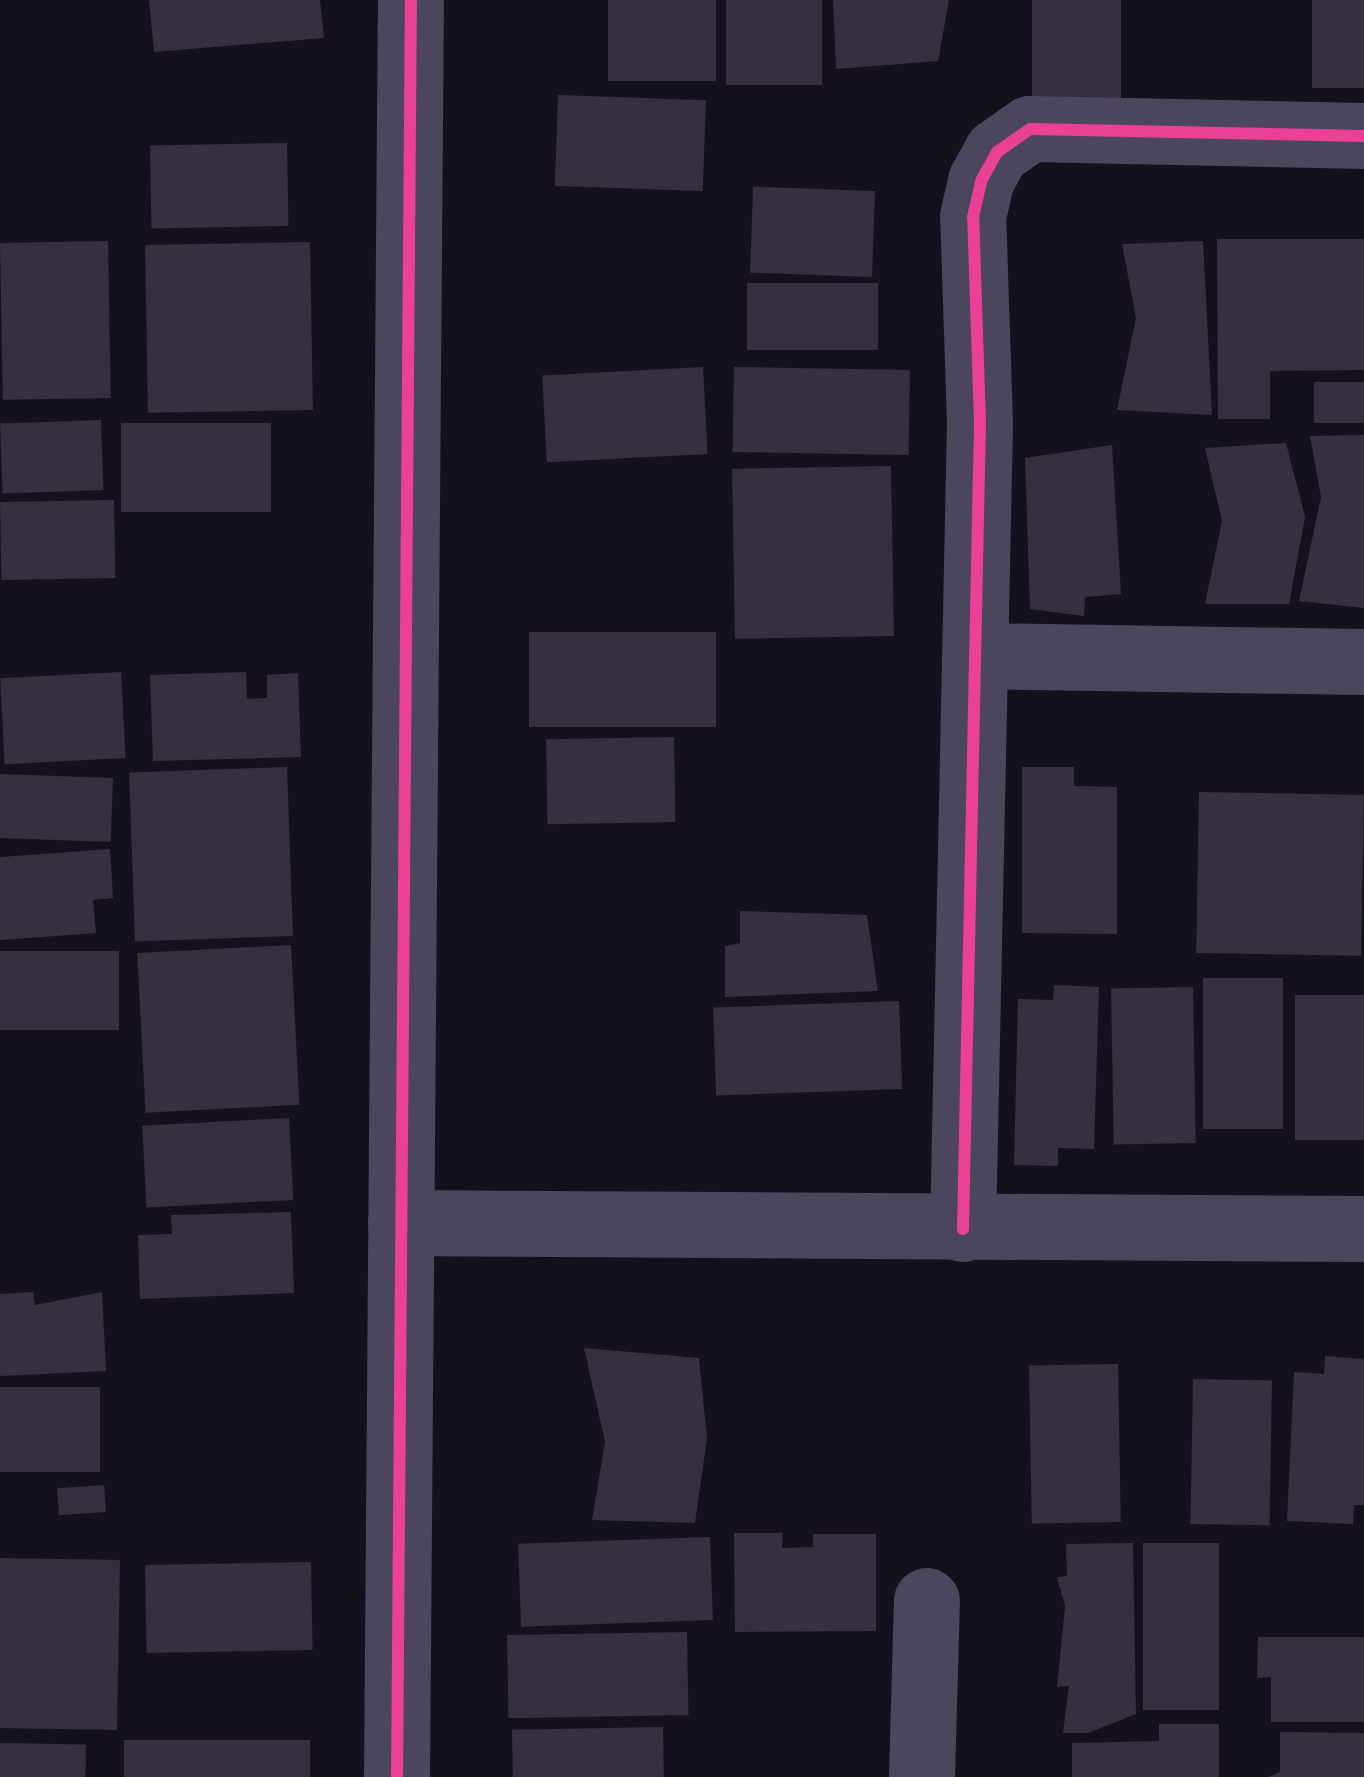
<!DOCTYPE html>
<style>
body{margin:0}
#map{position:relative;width:1364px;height:1777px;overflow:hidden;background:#15111c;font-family:"IBM Plex Sans",sans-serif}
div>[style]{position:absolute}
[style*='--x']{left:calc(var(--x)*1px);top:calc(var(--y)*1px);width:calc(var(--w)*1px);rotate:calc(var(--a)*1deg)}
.building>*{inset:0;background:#352f3f;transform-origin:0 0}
.minor>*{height:66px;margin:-33px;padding:0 33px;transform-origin:33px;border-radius:33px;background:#4b465d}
.cycleway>*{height:12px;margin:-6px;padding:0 6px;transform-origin:6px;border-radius:6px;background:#ea4096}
span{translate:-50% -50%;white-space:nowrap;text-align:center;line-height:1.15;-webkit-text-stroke:10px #140c21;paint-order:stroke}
</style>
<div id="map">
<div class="building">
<div style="clip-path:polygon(149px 0,320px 0,324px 38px,154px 52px)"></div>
<div style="left:608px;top:0;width:108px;height:81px"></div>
<div style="left:726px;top:0;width:96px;height:85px"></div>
<div style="clip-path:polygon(833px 0,949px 0,938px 61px,836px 69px)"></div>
<div style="left:1032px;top:0;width:89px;height:98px"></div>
<div style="left:1312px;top:0;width:52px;height:88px"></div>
<div style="left:558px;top:95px;width:148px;height:91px;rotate:2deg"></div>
<div style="left:287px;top:143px;width:83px;height:137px;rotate:89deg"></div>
<div style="left:875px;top:191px;width:86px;height:122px;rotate:92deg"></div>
<div style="clip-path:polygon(1217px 239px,1364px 239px,1364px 370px,1270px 371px,1270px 419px,1218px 419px)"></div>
<div style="left:108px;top:241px;width:157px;height:108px;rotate:89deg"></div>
<div style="clip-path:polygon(1203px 241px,1212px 415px,1117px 410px,1136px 318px,1122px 244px)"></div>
<div style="left:310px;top:242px;width:168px;height:165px;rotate:89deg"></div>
<div style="left:747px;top:283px;width:131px;height:67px"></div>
<div style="left:703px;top:367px;width:87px;height:161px;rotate:87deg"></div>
<div style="left:734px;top:367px;width:176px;height:85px;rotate:1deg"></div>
<div style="left:1364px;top:382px;width:41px;height:50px;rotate:90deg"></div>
<div style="left:101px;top:420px;width:70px;height:101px;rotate:88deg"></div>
<div style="left:271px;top:423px;width:89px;height:150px;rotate:90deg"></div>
<div style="clip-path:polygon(1364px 435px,1364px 608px,1299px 601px,1321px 497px,1310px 436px)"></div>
<div style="clip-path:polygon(1286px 443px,1305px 517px,1289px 604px,1205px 604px,1222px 521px,1205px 448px)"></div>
<div style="clip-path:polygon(1112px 445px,1121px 594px,1085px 597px,1084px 616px,1030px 609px,1025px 458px)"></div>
<div style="left:891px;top:466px;width:170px;height:159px;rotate:89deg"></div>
<div style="left:114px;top:500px;width:78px;height:114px;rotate:89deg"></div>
<div style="left:716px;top:632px;width:95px;height:187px;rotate:90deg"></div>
<div style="left:121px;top:672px;width:86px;height:121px;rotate:87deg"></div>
<div style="clip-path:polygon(246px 672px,247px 699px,267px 698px,267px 675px,298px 673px,301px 757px,153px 761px,150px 675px)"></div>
<div style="left:674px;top:737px;width:85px;height:128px;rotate:89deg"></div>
<div style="left:287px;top:767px;width:169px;height:158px;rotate:88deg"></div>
<div style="clip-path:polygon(1022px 767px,1074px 767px,1074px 786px,1117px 787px,1117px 934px,1022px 933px)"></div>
<div style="left:0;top:774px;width:113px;height:64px;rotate:2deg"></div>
<div style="left:1199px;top:792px;width:165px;height:161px;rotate:1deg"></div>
<div style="clip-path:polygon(110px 849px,113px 898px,93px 900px,96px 933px,0 940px,0 857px)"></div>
<div style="clip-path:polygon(740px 911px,867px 915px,878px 991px,725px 997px,725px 946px,740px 943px)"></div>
<div style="left:291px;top:945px;width:160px;height:154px;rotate:87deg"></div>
<div style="left:0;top:951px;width:119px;height:79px"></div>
<div style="left:1283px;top:978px;width:151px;height:80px;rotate:90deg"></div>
<div style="clip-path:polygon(1054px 985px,1099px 987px,1094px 1149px,1058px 1148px,1058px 1166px,1014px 1165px,1018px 999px,1053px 1000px)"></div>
<div style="left:1193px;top:987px;width:156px;height:82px;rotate:89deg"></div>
<div style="left:1364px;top:995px;width:145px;height:69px;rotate:90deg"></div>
<div style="left:899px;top:1001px;width:88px;height:186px;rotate:88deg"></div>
<div style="left:289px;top:1118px;width:82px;height:147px;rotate:87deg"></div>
<div style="clip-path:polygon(291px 1212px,294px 1293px,140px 1299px,138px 1235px,172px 1234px,171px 1215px)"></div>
<div style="clip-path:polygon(33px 1292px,35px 1305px,102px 1292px,106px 1371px,0 1376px,0 1294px)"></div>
<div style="clip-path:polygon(584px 1348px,699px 1358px,707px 1438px,695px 1523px,592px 1520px,605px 1442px)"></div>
<div style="clip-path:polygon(1325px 1356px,1364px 1359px,1364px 1505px,1354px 1505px,1353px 1524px,1287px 1521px,1294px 1372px,1324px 1374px)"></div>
<div style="left:1118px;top:1364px;width:158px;height:89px;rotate:89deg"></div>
<div style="left:1193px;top:1379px;width:79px;height:145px;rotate:1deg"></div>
<div style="left:0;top:1387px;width:100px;height:85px"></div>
<div style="left:104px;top:1485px;width:27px;height:47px;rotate:86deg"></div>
<div style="clip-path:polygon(734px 1533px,783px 1533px,782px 1548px,813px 1547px,813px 1534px,876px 1534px,876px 1631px,735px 1632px)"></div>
<div style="left:710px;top:1537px;width:83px;height:192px;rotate:88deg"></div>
<div style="clip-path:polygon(1133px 1543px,1136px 1714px,1088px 1733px,1063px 1733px,1069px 1686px,1057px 1687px,1065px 1606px,1057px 1577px,1067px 1576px,1066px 1544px)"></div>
<div style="left:1143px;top:1543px;width:76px;height:167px"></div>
<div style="left:0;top:1558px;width:120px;height:170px;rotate:1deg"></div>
<div style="left:311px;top:1562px;width:88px;height:166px;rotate:89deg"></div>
<div style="left:687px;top:1632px;width:83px;height:180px;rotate:89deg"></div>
<div style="clip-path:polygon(1258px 1637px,1364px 1637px,1364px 1722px,1271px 1722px,1271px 1677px,1257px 1678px)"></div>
<div style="clip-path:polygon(1159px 1724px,1219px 1724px,1219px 1777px,1072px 1777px,1072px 1743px,1159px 1741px)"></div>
<div style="left:663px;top:1727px;width:50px;height:151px;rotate:89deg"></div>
<div style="clip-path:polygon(1280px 1732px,1364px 1733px,1364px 1777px,1268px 1777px,1280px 1772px)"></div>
<div style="left:310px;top:1740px;width:37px;height:186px;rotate:90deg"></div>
<div style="left:0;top:1743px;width:86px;height:34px;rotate:1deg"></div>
</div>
<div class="minor">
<div style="--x:976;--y:656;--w:388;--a:0.9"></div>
<div style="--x:401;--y:1223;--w:963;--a:0.36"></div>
<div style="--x:963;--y:1229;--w:806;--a:-88.79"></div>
<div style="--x:980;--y:423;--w:206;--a:-91.9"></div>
<div style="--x:973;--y:217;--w:37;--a:-77"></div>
<div style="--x:981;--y:181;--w:33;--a:-61"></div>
<div style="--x:997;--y:152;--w:40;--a:-34.9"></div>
<div style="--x:1030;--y:129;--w:334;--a:1.2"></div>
<div style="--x:397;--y:1777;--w:1777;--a:-89.55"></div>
<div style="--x:922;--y:1777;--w:176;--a:-88.4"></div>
</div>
<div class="cycleway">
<div style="--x:963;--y:1229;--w:806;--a:-88.79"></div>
<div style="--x:980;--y:423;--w:206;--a:-91.9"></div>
<div style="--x:973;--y:217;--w:37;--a:-77"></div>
<div style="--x:981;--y:181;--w:33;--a:-61"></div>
<div style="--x:997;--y:152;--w:40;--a:-34.9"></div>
<div style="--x:1030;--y:129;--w:334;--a:1.2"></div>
<div style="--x:397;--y:1777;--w:1777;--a:-89.55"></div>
</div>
</div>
